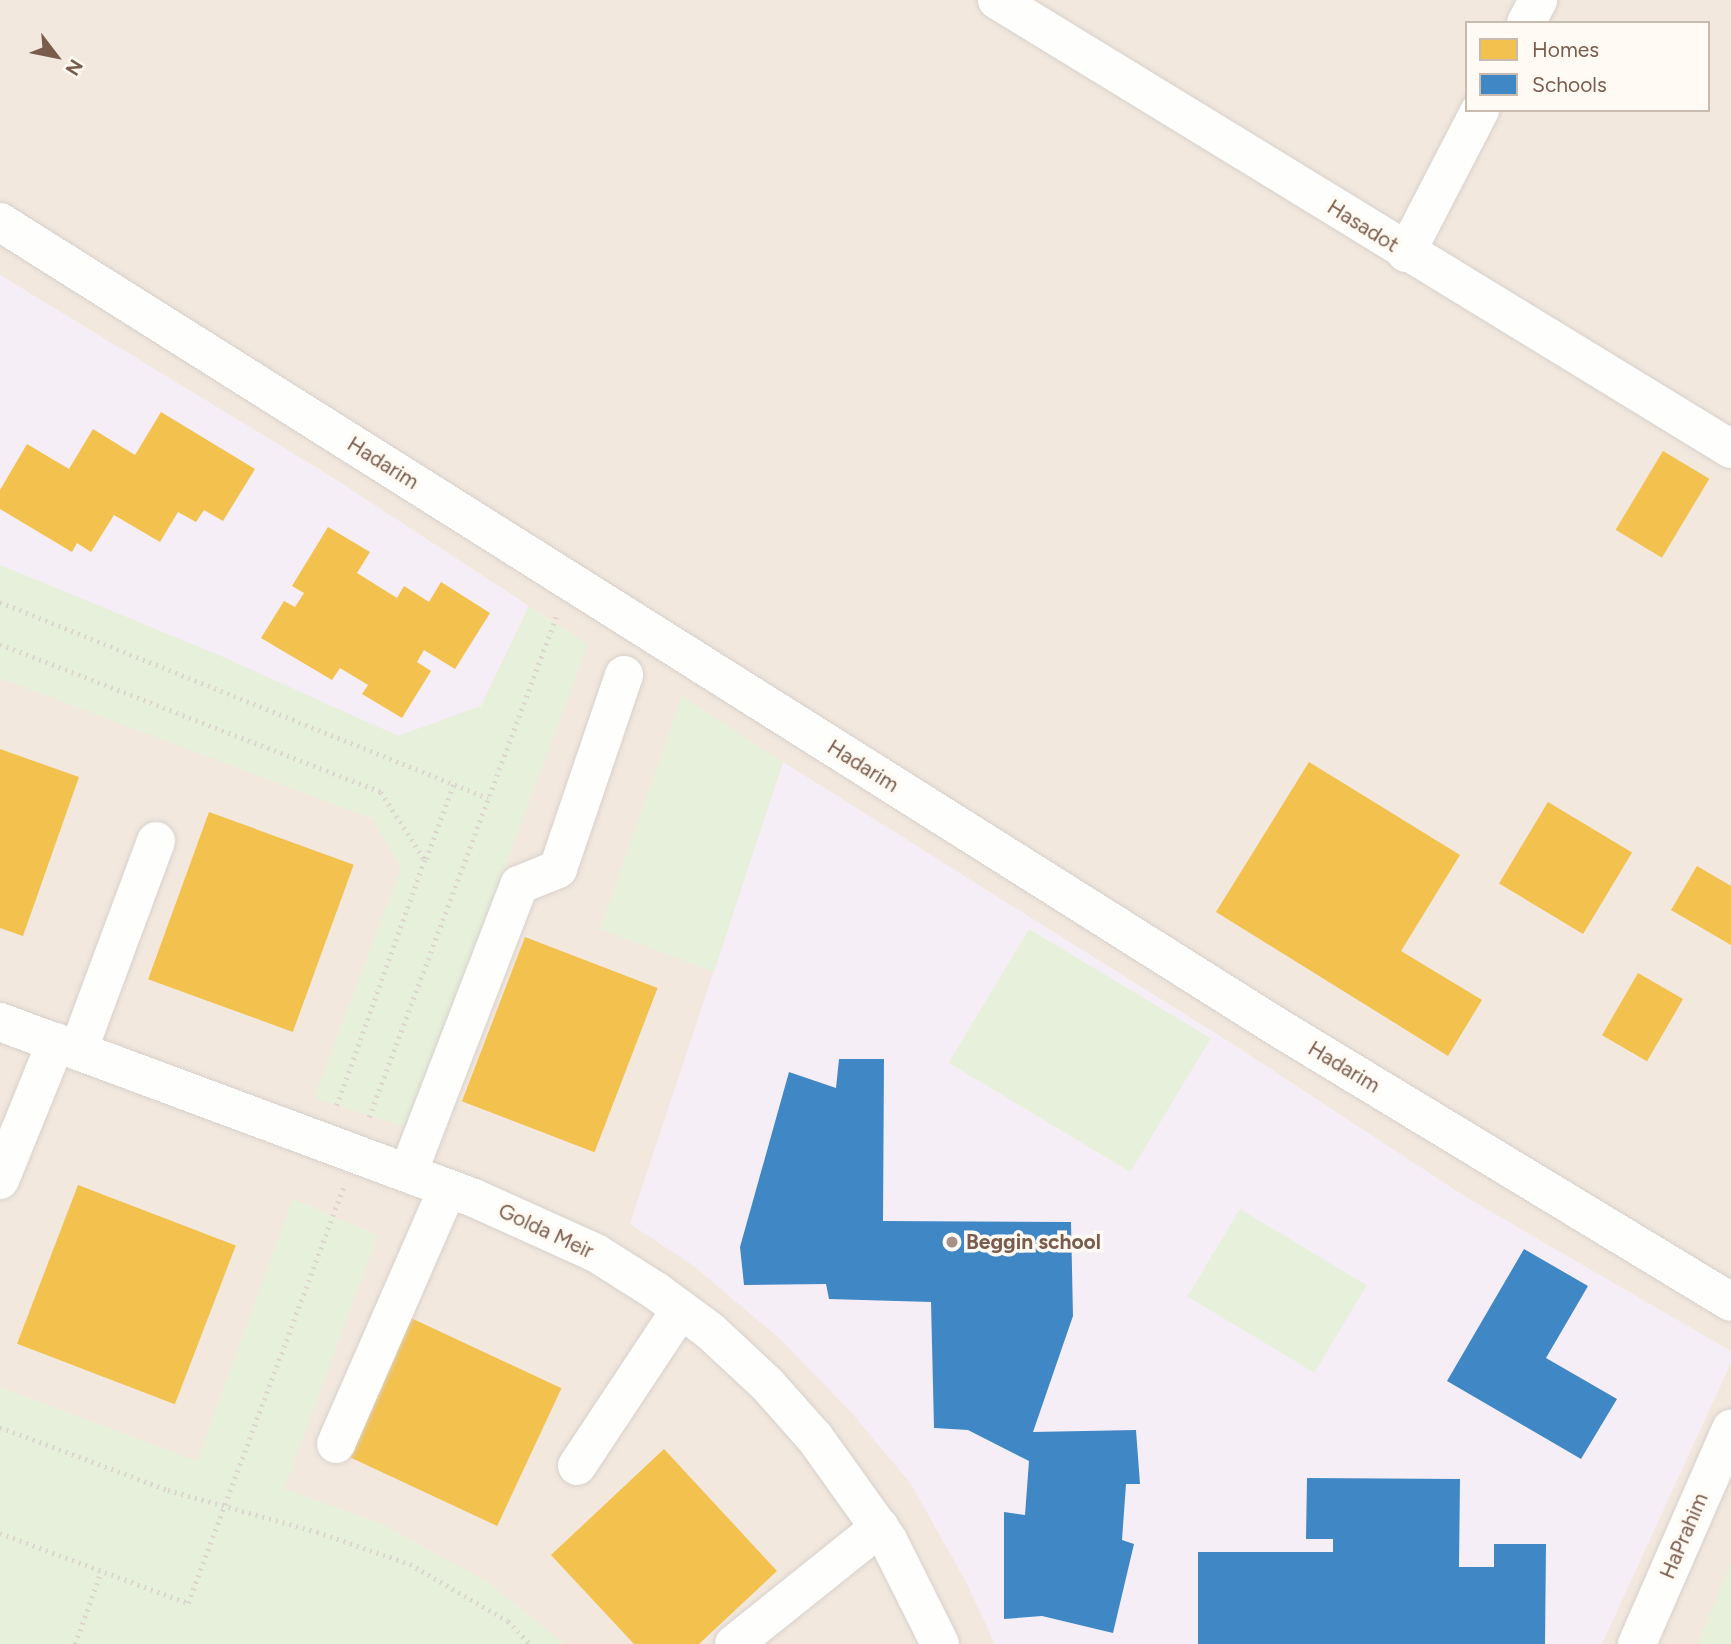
<!DOCTYPE html>
<style>
body{margin:0}
#map{position:relative;width:1731px;height:1644px;overflow:hidden;background:#f9f5f0;font-family:Figtree,sans-serif}
div>[style]{position:absolute}
[style*='--x']{left:calc(var(--x)*1px);top:calc(var(--y)*1px);width:calc(var(--w)*1px);rotate:calc(var(--a)*1deg)}
.residential>*{inset:0;background:#f2e8de}
.education>*{inset:0;background:#f6eef6}
.green>*{inset:0;background:#e7f0db;transform-origin:0 0}
.homes>*{inset:0;background:#f2c14e;transform-origin:0 0}
.schools>*{inset:0;background:#3f88c5}
.path>*{height:4.5px;margin-top:-2.25px;transform-origin:0;background:repeating-linear-gradient(90deg,#dcd5d0 0 2px,transparent 0 7px)}
.roads{filter:drop-shadow(0 0 2px #d7d1cb) drop-shadow(0 0 2px #d7d1cb)}
.minor>*{height:38px;margin:-19px;padding:0 19px;transform-origin:19px;border-radius:19px;background:#fefefd}
.dots>*{width:19px;height:19px;translate:-50% -50%;box-sizing:border-box;border:4px solid #fffaf3;border-radius:50%}
span{translate:-50% -50%;white-space:nowrap;text-align:center;line-height:1.15;-webkit-text-stroke:7px #fffaf3;paint-order:stroke}
.street-label{font-size:21px;color:#7a5c4d}
.poi-label{font-size:21px;color:#7a5c4d;font-weight:700}
.left{translate:0 -50%;text-align:left}
.legend{position:absolute;left:1465px;top:21px;width:245px;height:91px;box-sizing:border-box;background:#fffaf3;border:2px solid #cabbb1;margin:0;padding:9px 12px;list-style:none;font-size:21px;color:#7a5c4d}
.legend li{display:flex;align-items:center;gap:14px;height:35px}
.legend b{width:35px;border:2px solid #cabbb1}
.north{position:absolute;left:21px;top:21px;width:70px;height:70px;-webkit-text-stroke:5px #fffaf3;paint-order:stroke;rotate:122deg;font-size:19px;font-weight:700;line-height:28px;text-align:center;color:#7a5c4d}
.north::after{content:'';display:block;margin:auto;width:24px;height:32px;background:#7a5c4d;clip-path:polygon(50% 0,100% 100%,50% 72%,0 100%)}
</style>
<div id="map">
<div class="residential">
<div style="clip-path:polygon(evenodd,0 0,1731px 0,1731px 1644px,0 1644px,0 0,1467px 23px,1708px 23px,1708px 110px,1467px 110px,1467px 23px)"></div>
</div>
<div class="education">
<div style="clip-path:polygon(0 275px,332px 477px,529px 606px,481px 706px,398px 736px,220px 656px,0 565px)"></div>
<div style="clip-path:polygon(783px 762px,1231px 1043px,1469px 1199px,1731px 1351px,1731px 1363px,1602px 1644px,995px 1644px,966px 1582px,911px 1484px,850px 1411px,781px 1340px,694px 1266px,630px 1224px)"></div>
</div>
<div class="green">
<div style="clip-path:polygon(0 565px,221px 656px,398px 736px,481px 706px,529px 606px,588px 644px,408px 1128px,314px 1098px,401px 868px,373px 819px,0 678px)"></div>
<div style="clip-path:polygon(682px 696px,783px 762px,714px 972px,600px 929px)"></div>
<div style="left:1029px;top:929px;width:212px;height:156px;rotate:31deg"></div>
<div style="clip-path:polygon(293px 1199px,378px 1235px,284px 1489px,380px 1523px,486px 1581px,565px 1644px,0 1644px,0 1387px,197px 1461px)"></div>
<div style="left:1240px;top:1209px;width:148px;height:102px;rotate:31deg"></div>
<div style="clip-path:polygon(1731px 1563px,1731px 1644px,1698px 1644px)"></div>
</div>
<div class="homes">
<div style="clip-path:polygon(161px 412px,255px 469px,223px 521px,204px 510px,196px 522px,178px 512px,160px 542px,114px 515px,91px 552px,77px 543px,72px 552px,0 509px,0 490px,27px 444px,69px 469px,93px 429px,135px 455px)"></div>
<div style="left:1663px;top:451px;width:54px;height:92px;rotate:31deg"></div>
<div style="clip-path:polygon(328px 527px,370px 552px,357px 573px,397px 598px,404px 586px,429px 602px,441px 582px,490px 613px,455px 669px,424px 650px,417px 662px,431px 671px,402px 718px,362px 694px,368px 685px,340px 668px,332px 680px,261px 638px,284px 601px,295px 607px,304px 593px,292px 586px)"></div>
<div style="clip-path:polygon(0 749px,79px 777px,23px 936px,0 928px)"></div>
<div style="clip-path:polygon(1309px 762px,1460px 855px,1401px 951px,1482px 1000px,1448px 1056px,1216px 912px)"></div>
<div style="left:1548px;top:802px;width:98px;height:95px;rotate:31deg"></div>
<div style="left:209px;top:812px;width:154px;height:178px;rotate:20deg"></div>
<div style="clip-path:polygon(1697px 866px,1731px 886px,1731px 945px,1671px 910px)"></div>
<div style="left:525px;top:937px;width:142px;height:176px;rotate:21deg"></div>
<div style="left:1638px;top:973px;width:52px;height:72px;rotate:30deg"></div>
<div style="left:78px;top:1185px;width:169px;height:170px;rotate:21deg"></div>
<div style="left:411px;top:1318px;width:166px;height:152px;rotate:25deg"></div>
<div style="clip-path:polygon(664px 1449px,777px 1571px,699px 1644px,634px 1644px,551px 1555px)"></div>
</div>
<div class="schools">
<div style="clip-path:polygon(839px 1059px,884px 1059px,883px 1221px,1071px 1222px,1073px 1316px,1033px 1432px,1136px 1430px,1140px 1484px,1126px 1484px,1122px 1540px,1134px 1544px,1113px 1633px,1042px 1616px,1004px 1619px,1004px 1512px,1025px 1515px,1029px 1461px,968px 1430px,934px 1428px,931px 1302px,829px 1299px,826px 1284px,744px 1285px,740px 1247px,789px 1072px,836px 1088px)"></div>
<div style="clip-path:polygon(1524px 1249px,1588px 1286px,1546px 1358px,1617px 1399px,1581px 1459px,1447px 1381px)"></div>
<div style="clip-path:polygon(1307px 1478px,1460px 1479px,1459px 1567px,1494px 1567px,1494px 1544px,1546px 1544px,1545px 1644px,1198px 1644px,1198px 1552px,1333px 1552px,1333px 1539px,1306px 1539px)"></div>
</div>
<div class="path">
<div style="--x:0;--y:602;--w:526;--a:21.88"></div>
<div style="--x:0;--y:644;--w:409;--a:21.2"></div>
<div style="--x:381;--y:792;--w:81;--a:57.1"></div>
<div style="--x:425;--y:860;--w:261;--a:109.7"></div>
<div style="--x:426;--y:859;--w:81;--a:-69.8"></div>
<div style="--x:369;--y:1117;--w:534;--a:-69.49"></div>
<div style="--x:0;--y:1427;--w:179;--a:20.6"></div>
<div style="--x:168;--y:1490;--w:155;--a:15.7"></div>
<div style="--x:317;--y:1532;--w:98;--a:19"></div>
<div style="--x:410;--y:1564;--w:113;--a:30.2"></div>
<div style="--x:508;--y:1621;--w:32;--a:46"></div>
<div style="--x:0;--y:1533;--w:201;--a:20.4"></div>
<div style="--x:188;--y:1603;--w:443;--a:-69.5"></div>
<div style="--x:75;--y:1644;--w:77;--a:-70.4"></div>
</div>
<div class="roads">
<div class="minor">
<div style="--x:997;--y:0;--w:860;--a:31.45"></div>
<div style="--x:1526;--y:23;--w:26;--a:-62"></div>
<div style="--x:0;--y:222;--w:1506;--a:32.22"></div>
<div style="--x:1274;--y:1025;--w:534;--a:31.22"></div>
<div style="--x:1406;--y:253;--w:161;--a:-62.6"></div>
<div style="--x:0;--y:1022;--w:506;--a:20.37"></div>
<div style="--x:474;--y:1198;--w:134;--a:24.3"></div>
<div style="--x:596;--y:1253;--w:71;--a:32.3"></div>
<div style="--x:656;--y:1291;--w:67;--a:36.5"></div>
<div style="--x:710;--y:1331;--w:78;--a:42.9"></div>
<div style="--x:767;--y:1384;--w:72;--a:48.4"></div>
<div style="--x:815;--y:1438;--w:125;--a:54.4"></div>
<div style="--x:888;--y:1540;--w:116;--a:63.4"></div>
<div style="--x:78;--y:1051;--w:224;--a:-69.6"></div>
<div style="--x:408;--y:1173;--w:309;--a:-68.9"></div>
<div style="--x:519;--y:885;--w:42;--a:-22.3"></div>
<div style="--x:558;--y:869;--w:205;--a:-71.2"></div>
<div style="--x:0;--y:1180;--w:149;--a:-67.9"></div>
<div style="--x:336;--y:1444;--w:279;--a:-66.4"></div>
<div style="--x:577;--y:1466;--w:188;--a:-56.5"></div>
<div style="--x:734;--y:1644;--w:187;--a:-38.7"></div>
<div style="--x:1637;--y:1644;--w:235;--a:-66.4"></div>
</div>
</div>
<div class="dots">
<div style="left:952px;top:1242px;background:#a69286"></div>
</div>
<div class="street-label">
<span style="left:1363px;top:226px;rotate:32deg">Hasadot</span>
<span style="left:383px;top:463px;rotate:32deg">Hadarim</span>
<span style="left:863px;top:766px;rotate:32deg">Hadarim</span>
<span style="left:1344px;top:1067px;rotate:31deg">Hadarim</span>
<span style="left:546px;top:1231px;rotate:25deg">Golda Meir</span>
<span style="left:1684px;top:1536px;rotate:-67deg">HaPrahim</span>
</div>
<div class="poi-label">
<span class="left" style="left:966px;top:1242px">Beggin school</span>
</div>
<ul class="legend">
<li><b style="height:19px;background:#f2c14e"></b>Homes</li>
<li><b style="height:19px;background:#3f88c5"></b>Schools</li>
</ul>
<div class="north">N</div>
</div>
